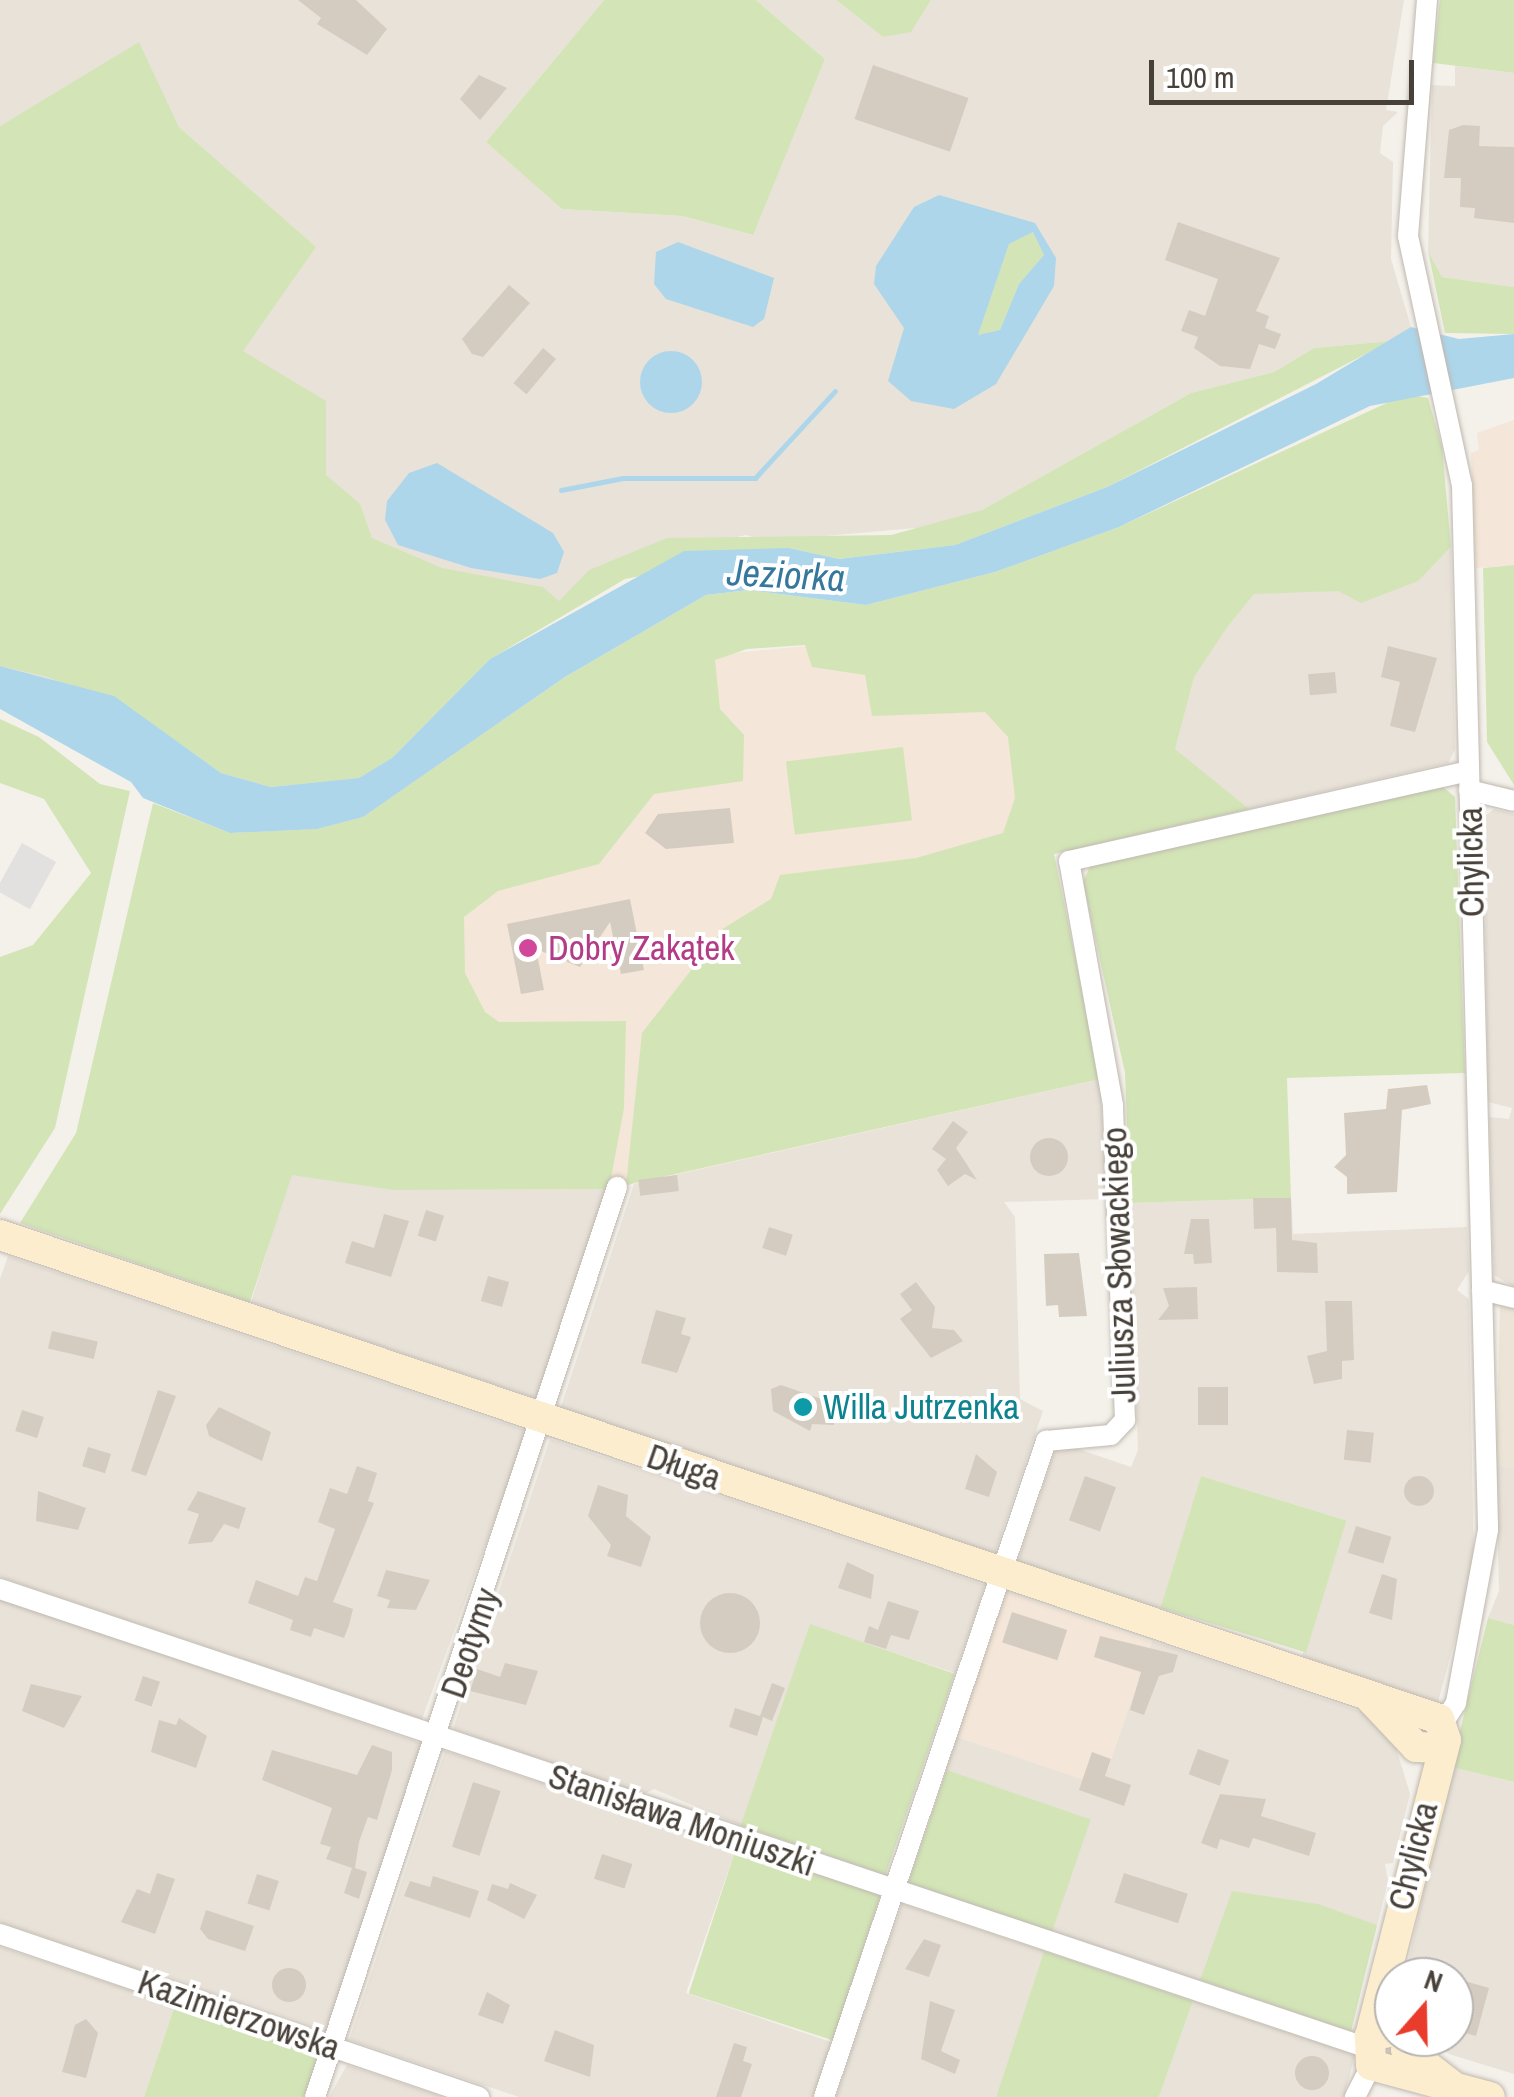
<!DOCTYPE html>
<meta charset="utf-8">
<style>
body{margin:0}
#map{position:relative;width:1514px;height:2097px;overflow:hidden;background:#f4f1eb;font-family:"Archivo Narrow",sans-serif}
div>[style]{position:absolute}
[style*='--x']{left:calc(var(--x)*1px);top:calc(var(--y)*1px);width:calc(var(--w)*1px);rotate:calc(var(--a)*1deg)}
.residential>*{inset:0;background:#e8e2d9}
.commercial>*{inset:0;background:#f4e6d8;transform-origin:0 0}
.education>*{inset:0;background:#ece4d6}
.green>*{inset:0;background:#d3e5b7;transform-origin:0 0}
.parking>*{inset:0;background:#e3e1df;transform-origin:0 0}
.water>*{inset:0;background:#add6eb}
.round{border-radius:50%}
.stream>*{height:5px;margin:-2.5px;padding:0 2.5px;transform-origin:2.5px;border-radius:2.5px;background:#add6eb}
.building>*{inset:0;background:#d5ccc1;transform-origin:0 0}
.roads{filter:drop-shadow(0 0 2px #bfb8ae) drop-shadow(0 0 2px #bfb8ae)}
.street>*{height:20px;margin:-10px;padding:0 10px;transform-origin:10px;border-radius:10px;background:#fff}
.secondary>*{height:30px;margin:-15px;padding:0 15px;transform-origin:15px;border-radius:15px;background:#fbedce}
.dots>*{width:28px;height:28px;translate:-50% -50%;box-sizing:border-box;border:5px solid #fff;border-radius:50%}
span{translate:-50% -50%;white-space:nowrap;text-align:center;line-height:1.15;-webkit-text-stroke:8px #fff;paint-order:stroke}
.street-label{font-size:35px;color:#484139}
.hotel-label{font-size:35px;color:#b23c85}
.left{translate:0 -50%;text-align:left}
.culture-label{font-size:35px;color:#0d838f}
.water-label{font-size:38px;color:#36789c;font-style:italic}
.north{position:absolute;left:1374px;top:1957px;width:100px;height:100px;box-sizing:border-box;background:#fff;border:2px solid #b6b3b0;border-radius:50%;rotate:20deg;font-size:28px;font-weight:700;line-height:40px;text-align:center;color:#484139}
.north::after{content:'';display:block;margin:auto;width:35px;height:45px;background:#e93c2d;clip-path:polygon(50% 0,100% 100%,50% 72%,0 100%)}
.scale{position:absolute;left:1149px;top:60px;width:265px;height:45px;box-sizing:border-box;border:5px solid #484139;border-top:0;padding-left:12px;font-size:30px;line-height:35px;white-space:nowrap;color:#484139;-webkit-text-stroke:8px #fff;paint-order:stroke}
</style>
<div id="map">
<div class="residential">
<div style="clip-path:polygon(0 0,604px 0,486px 142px,562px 209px,682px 216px,752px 235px,825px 59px,756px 0,836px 0,883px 37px,911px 31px,931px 0,1404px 0,1386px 110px,1398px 112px,1383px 126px,1380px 153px,1393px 162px,1391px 259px,1411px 327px,1391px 341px,1314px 348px,1274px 372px,1191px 393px,982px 510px,927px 527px,767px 541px,746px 535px,589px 570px,567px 596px,467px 666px,114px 696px,0 666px,315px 247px,179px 127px,139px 43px,0 126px)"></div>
<div style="clip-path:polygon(1455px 66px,1514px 73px,1514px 287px,1442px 277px,1428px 251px,1432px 85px,1455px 86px)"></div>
<div style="clip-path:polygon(1167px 518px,1362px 599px,1417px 581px,1451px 547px,1455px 750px,1448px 763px,1054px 854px)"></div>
<div style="clip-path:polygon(1494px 809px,1514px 814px,1514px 1287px,1494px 1275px,1489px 1117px,1509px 1119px,1512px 1108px,1488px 1102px,1484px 817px)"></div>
<div style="clip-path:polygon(1100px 1079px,1106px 1199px,1004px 1202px,1015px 1217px,1020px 1399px,1043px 1411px,995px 1553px,561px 1407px,634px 1184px)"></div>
<div style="clip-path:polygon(291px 1174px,393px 1190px,609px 1189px,538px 1399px,251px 1302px)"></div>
<div style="clip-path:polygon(1291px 1198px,1293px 1234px,1467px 1227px,1469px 1271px,1457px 1290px,1469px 1299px,1474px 1569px,1438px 1702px,1302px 1656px,1345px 1520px,1201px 1476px,1163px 1609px,1018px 1561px,1058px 1442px,1131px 1467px,1138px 1450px,1130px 1203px)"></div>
<div style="clip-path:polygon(8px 1256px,527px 1431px,422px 1719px,0 1577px,0 1279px)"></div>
<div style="clip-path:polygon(550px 1439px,985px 1585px,955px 1673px,810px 1625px,742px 1826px,654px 1789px,644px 1794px,453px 1729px)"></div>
<div style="clip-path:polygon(1496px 1464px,1514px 1468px,1514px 1625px,1488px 1618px,1499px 1591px)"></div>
<div style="clip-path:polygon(0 1598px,423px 1744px,326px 2033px,0 1922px)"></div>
<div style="clip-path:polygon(1152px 1641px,1362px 1712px,1393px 1738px,1410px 1794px,1393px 1863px,1385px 1864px,1388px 1881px,1351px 2031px,910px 1883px,957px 1737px,1102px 1785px)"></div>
<div style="clip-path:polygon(445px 1751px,736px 1848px,686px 1993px,831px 2042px,813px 2097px,519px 2097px,349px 2040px)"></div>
<div style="clip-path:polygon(1451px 1767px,1514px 1782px,1514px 2074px,1449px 2054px,1426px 2037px,1454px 2037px,1454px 1977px,1405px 1977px)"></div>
<div style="clip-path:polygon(902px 1904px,1044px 1951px,996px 2097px,836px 2097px)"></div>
<div style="clip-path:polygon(0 1947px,175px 2005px,144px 2097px,0 2097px)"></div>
<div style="clip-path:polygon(1193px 2001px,1355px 2055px,1344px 2097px,1159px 2097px)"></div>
<div style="clip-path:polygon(347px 2065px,443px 2097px,329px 2097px)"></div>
</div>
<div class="commercial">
<div style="clip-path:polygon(1514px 420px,1514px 565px,1476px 568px,1471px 453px,1479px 450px,1477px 433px)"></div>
<div style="clip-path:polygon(838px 643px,1006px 665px,1100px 1079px,609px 1189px,393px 1190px,291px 1174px,146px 829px,723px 654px)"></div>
<div style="left:1007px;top:1592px;width:153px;height:153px;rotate:19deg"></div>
</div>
<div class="education">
<div style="clip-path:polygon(1500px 1305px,1514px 1309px,1514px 1468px,1496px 1464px)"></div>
</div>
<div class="green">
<div style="clip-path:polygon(604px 0,756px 0,825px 59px,753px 235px,682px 216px,562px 209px,486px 142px)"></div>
<div style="clip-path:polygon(836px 0,931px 0,911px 32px,883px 37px)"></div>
<div style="clip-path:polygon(1440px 0,1514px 0,1514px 73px,1433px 63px)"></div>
<div style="clip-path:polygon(139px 42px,179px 127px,316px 247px,243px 351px,326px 401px,326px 475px,360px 504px,372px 538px,442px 568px,543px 587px,559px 601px,589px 570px,667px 538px,891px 535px,982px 510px,1191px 393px,1274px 372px,1314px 348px,1391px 341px,1107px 487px,955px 545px,839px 559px,789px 548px,625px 579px,490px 659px,392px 758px,359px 778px,271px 787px,221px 773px,155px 726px,48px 677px,0 666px,0 126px)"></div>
<div style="clip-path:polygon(1033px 232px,1044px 255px,1019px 284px,1000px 330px,978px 335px,1009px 244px)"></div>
<div style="clip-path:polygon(1428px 251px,1442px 277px,1514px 287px,1514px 334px,1445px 333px)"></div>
<div style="clip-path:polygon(1406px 394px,1428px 398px,1442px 447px,1451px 547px,1418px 581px,1361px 603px,1338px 591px,1254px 594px,1228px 626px,1194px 677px,1175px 749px,1249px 809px,1054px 854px,1100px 1079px,626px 1185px,642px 1033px,724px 928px,771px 899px,780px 875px,916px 858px,1003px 833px,1015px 798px,1008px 737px,985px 712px,872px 716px,865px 675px,812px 667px,805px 645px,747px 649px,715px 660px,720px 709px,744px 735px,743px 781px,654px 794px,599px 864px,498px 891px,464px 917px,465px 973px,485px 1012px,499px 1022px,626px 1021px,624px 1108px,609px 1189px,393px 1190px,292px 1175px,250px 1302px,20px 1223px,76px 1133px,153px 803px,230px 833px,317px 829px,363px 817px,565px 677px,706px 595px,749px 590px,866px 605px,995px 572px,1119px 527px)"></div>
<div style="clip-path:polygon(1514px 565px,1514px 785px,1487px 742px,1483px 568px)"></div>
<div style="clip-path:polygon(0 719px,39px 737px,100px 784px,130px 791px,55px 1128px,0 1214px,0 957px,33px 945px,91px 873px,44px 799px,0 783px)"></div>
<div style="left:903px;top:747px;width:74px;height:118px;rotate:83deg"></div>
<div style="clip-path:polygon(1442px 786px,1455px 797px,1465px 1073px,1287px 1078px,1291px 1198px,1130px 1203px,1125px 1073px,1083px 882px,1091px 864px)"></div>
<div style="left:1201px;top:1476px;width:152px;height:138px;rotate:17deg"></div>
<div style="clip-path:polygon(1488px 1618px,1514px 1625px,1514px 1782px,1451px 1767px)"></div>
<div style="left:810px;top:1624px;width:153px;height:213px;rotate:19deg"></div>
<div style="left:947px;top:1770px;width:152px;height:119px;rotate:19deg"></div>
<div style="left:736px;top:1848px;width:152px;height:153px;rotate:18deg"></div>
<div style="clip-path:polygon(1232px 1891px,1318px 1904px,1377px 1925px,1351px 2031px,1200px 1980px)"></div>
<div style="clip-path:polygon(1044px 1951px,1193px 2001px,1159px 2097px,996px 2097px)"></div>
<div style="clip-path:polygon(175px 2005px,319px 2053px,304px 2097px,144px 2097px)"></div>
</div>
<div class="parking">
<div style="left:22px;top:843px;width:39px;height:54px;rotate:29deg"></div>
</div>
<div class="water">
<div style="clip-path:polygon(evenodd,939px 195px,1035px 223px,1056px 258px,1054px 286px,996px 384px,954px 409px,911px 401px,888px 381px,904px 328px,874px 284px,876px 266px,914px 207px,939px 195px,1033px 232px,1044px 255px,1019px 284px,1000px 330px,978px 335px,1009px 244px,1033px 232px)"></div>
<div style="clip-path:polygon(678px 242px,774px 278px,764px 319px,753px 327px,666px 299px,654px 284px,656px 252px)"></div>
<div style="clip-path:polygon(1411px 327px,1459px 339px,1514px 334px,1514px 378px,1370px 406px,1119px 527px,995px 572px,866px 605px,749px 590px,706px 595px,565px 677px,363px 817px,317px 829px,230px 833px,143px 798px,131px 782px,0 709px,0 666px,114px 696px,221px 773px,271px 787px,359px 778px,392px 758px,490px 659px,684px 551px,789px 548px,839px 559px,955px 545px,1107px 487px,1316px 384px)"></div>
<div class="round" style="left:640px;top:351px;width:62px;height:62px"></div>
<div style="clip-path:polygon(437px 463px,553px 533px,564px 552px,557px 573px,540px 579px,471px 568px,398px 545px,385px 520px,387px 501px,409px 473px)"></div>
</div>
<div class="stream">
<div style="--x:561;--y:490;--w:63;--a:-11"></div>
<div style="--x:623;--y:478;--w:132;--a:0"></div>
<div style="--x:755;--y:478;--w:118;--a:-47.4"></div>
</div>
<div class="building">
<div style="clip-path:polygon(298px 0,356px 0,387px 29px,367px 55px,317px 24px,321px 18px)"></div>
<div style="left:873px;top:65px;width:101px;height:57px;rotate:19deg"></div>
<div style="clip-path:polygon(479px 75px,507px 88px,480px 120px,460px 99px)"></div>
<div style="clip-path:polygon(1463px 125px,1480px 126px,1479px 146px,1514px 147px,1514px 223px,1474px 218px,1475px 208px,1460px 207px,1461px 178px,1444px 178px,1449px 130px)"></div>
<div style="clip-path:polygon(1178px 222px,1280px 258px,1256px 311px,1269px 316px,1265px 328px,1281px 334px,1275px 349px,1259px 344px,1250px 369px,1220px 366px,1194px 348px,1198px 337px,1181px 331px,1189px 310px,1205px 316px,1218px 279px,1165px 260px)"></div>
<div style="clip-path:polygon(509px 285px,530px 303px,483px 357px,472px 354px,462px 339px)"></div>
<div style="left:543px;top:348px;width:17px;height:46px;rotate:40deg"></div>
<div style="clip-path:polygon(1388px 646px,1437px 658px,1415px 732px,1390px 726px,1400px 682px,1381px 677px)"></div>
<div style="left:1335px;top:672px;width:21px;height:27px;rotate:85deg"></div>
<div style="clip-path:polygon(730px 808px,734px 843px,666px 849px,645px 833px,658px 814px)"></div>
<div style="clip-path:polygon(630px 899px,644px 970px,621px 974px,610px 922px,580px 967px,536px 949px,544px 990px,521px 994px,507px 924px)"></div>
<div style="clip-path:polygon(1427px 1085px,1431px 1104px,1402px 1110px,1397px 1192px,1347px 1194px,1347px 1177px,1334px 1167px,1346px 1155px,1344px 1113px,1386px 1109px,1388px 1089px)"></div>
<div style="clip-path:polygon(953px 1121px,968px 1132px,956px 1148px,977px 1180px,965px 1174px,948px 1186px,937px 1170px,946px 1159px,932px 1149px)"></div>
<div class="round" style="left:1030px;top:1138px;width:38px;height:38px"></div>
<div style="left:677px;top:1175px;width:16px;height:39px;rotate:83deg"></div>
<div style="clip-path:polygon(1253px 1198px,1291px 1198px,1292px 1240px,1317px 1243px,1318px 1273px,1277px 1272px,1276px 1228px,1254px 1229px)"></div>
<div style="left:426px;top:1210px;width:19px;height:27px;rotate:18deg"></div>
<div style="clip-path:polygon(384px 1214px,409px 1221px,391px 1277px,345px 1263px,352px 1241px,374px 1248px)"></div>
<div style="clip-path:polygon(1191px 1219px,1209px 1219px,1212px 1263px,1194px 1264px,1193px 1254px,1184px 1254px)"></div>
<div style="left:769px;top:1227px;width:25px;height:22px;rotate:18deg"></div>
<div style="clip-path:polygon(1079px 1253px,1087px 1316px,1059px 1317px,1058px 1305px,1046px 1306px,1044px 1254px)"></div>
<div style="left:488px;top:1276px;width:22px;height:26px;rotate:16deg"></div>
<div style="clip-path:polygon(916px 1282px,935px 1307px,932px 1328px,954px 1330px,963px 1341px,931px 1358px,900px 1319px,912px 1310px,900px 1294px)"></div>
<div style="clip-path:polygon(1197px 1287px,1198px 1319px,1158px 1320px,1169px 1306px,1163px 1288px)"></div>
<div style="clip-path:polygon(1325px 1301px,1352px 1301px,1354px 1360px,1342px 1361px,1342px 1379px,1314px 1384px,1307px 1356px,1327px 1351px)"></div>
<div style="clip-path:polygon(656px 1310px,686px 1318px,681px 1334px,691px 1337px,677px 1373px,641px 1363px)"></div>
<div style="left:52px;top:1331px;width:47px;height:18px;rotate:13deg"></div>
<div style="clip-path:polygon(781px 1385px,833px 1403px,834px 1425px,812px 1424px,810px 1431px,773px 1411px,771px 1389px)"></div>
<div style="left:1198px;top:1387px;width:30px;height:38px"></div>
<div style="clip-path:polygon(158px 1390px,176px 1396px,146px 1476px,131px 1471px)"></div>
<div style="clip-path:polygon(219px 1407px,271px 1432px,262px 1461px,209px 1436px,206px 1425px)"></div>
<div style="left:22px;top:1410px;width:23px;height:22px;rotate:18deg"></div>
<div style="left:1347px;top:1430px;width:27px;height:30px;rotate:6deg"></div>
<div style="left:88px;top:1447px;width:24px;height:20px;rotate:17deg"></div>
<div style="clip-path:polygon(976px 1454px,997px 1472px,989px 1497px,965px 1489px)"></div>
<div style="clip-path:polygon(357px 1466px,377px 1473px,368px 1501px,374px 1503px,333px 1602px,353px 1609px,349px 1625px,344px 1638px,314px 1628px,311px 1637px,290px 1630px,293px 1620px,248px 1603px,256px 1580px,298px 1596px,305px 1577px,317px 1581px,335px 1529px,318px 1522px,330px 1488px,347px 1494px)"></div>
<div class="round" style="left:1404px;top:1476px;width:30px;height:30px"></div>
<div style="left:1085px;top:1476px;width:33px;height:47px;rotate:20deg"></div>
<div style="clip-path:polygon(598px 1485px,628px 1495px,626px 1516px,651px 1537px,641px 1567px,607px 1556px,611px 1545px,588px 1516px)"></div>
<div style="clip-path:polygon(38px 1491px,86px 1508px,78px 1530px,36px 1521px)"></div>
<div style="clip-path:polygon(198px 1491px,246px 1508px,239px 1529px,224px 1524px,212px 1542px,188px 1544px,199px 1514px,187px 1510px)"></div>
<div style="left:1356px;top:1526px;width:37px;height:28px;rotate:17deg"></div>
<div style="clip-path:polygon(847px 1562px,874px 1575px,871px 1599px,838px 1588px)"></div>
<div style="clip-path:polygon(386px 1570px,430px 1580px,416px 1610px,387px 1608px,390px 1600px,377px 1596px)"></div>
<div style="clip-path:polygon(1382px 1574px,1397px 1579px,1392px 1620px,1369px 1613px)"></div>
<div class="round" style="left:700px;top:1593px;width:60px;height:60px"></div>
<div style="clip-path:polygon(888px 1601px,919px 1611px,909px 1640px,891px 1635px,886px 1649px,864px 1642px,869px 1626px,878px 1630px)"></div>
<div style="left:1012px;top:1612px;width:58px;height:32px;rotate:18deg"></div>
<div style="clip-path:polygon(1100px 1636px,1178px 1655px,1173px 1672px,1159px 1676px,1144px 1715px,1130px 1710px,1141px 1672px,1094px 1657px)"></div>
<div style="clip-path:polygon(505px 1663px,538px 1671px,526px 1705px,470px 1691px,477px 1669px,500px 1677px)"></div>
<div style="left:143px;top:1676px;width:18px;height:26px;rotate:19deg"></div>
<div style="clip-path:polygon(772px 1683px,785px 1688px,772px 1721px,763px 1717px,757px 1736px,729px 1727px,735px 1708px,760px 1716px)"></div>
<div style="clip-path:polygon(31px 1684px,82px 1696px,64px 1728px,22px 1711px)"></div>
<div style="clip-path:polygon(179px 1718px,207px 1736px,196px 1768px,151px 1752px,159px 1720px,176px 1725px)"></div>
<div style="clip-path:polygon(372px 1745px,392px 1752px,392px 1770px,377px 1820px,368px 1817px,359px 1842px,355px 1868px,367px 1872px,359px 1899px,344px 1893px,352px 1868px,326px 1859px,331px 1847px,320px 1844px,332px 1808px,262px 1780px,272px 1750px,357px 1775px)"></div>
<div style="left:1198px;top:1749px;width:33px;height:27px;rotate:20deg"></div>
<div style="clip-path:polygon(1092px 1752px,1111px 1759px,1105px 1776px,1131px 1785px,1124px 1806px,1079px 1790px)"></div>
<div style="left:473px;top:1782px;width:29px;height:68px;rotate:18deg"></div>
<div style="clip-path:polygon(1220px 1794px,1266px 1799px,1261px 1816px,1316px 1833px,1309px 1856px,1253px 1838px,1249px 1848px,1220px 1839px,1217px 1849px,1201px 1843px)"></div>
<div style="left:602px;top:1854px;width:32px;height:26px;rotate:18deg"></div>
<div style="clip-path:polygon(157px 1873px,175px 1879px,155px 1934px,121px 1922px,137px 1889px,150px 1894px)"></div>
<div style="left:1124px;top:1873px;width:67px;height:31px;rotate:18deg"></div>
<div style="left:257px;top:1874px;width:23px;height:31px;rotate:18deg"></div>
<div style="clip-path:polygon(433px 1876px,479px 1891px,470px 1918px,404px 1896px,410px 1881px,430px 1887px)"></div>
<div style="clip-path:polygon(510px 1883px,537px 1895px,524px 1919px,487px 1900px,492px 1884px,508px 1889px)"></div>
<div style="clip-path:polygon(206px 1910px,254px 1926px,245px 1951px,208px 1939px,200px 1929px)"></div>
<div style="clip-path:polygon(924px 1939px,941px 1945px,929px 1977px,905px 1969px)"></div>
<div class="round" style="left:272px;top:1968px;width:34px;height:34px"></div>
<div style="clip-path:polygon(1461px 1980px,1489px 1988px,1476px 2036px,1454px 2030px)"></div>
<div style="clip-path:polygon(487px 1992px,510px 2005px,503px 2024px,478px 2015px)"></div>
<div style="clip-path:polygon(930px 2001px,955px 2010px,941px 2051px,960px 2060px,955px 2074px,921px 2059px)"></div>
<div style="clip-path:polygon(86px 2019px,98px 2033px,86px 2078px,62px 2072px,75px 2025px)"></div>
<div style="clip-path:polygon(555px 2030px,594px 2045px,590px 2077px,544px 2061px)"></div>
<div style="clip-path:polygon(734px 2043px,747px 2047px,743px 2061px,752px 2064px,741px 2097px,716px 2097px)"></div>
<div class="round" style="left:1295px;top:2056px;width:34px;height:34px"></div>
</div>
<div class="roads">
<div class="street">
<div style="--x:1427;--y:0;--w:237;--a:94.6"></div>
<div style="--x:1408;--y:236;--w:255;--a:77.8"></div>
<div style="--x:1462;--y:485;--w:1045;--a:88.57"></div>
<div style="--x:1488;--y:1530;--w:176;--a:100.5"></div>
<div style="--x:1456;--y:1703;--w:24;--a:123"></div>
<div style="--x:1469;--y:790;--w:46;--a:13.7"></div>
<div style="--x:1482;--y:1290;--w:33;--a:14"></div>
<div style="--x:0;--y:1589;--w:1440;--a:18.55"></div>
<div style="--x:0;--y:1934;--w:506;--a:18.79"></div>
<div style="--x:315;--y:2097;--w:959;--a:-71.64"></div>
<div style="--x:824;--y:2097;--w:693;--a:-71.3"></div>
<div style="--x:1046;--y:1441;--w:65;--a:-5.3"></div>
<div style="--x:1111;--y:1435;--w:21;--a:-47"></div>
<div style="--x:1125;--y:1420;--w:315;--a:-92.2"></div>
<div style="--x:1113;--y:1105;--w:248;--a:-100.2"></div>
<div style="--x:1069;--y:861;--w:409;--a:-12.7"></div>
<div style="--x:1355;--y:2097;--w:36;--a:-63"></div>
</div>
<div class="secondary">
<div style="--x:0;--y:1235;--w:1518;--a:18.59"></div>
<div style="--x:1439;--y:1719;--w:22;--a:72"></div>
<div style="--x:1446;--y:1740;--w:306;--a:104.4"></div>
<div style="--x:1370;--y:1698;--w:67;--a:46.8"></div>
<div style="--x:1416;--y:1747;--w:24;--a:2"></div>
<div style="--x:1394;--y:2031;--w:25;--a:168"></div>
<div style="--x:1370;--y:2036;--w:29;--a:88"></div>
<div style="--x:1371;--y:2065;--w:123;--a:15.1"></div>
<div style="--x:1406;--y:2050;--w:61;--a:37.6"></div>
</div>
</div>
<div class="dots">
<div style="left:528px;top:948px;background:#d1479c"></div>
<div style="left:803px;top:1407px;background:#0f9aa8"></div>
</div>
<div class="street-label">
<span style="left:1471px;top:862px;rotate:-91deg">Chylicka</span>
<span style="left:1119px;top:1265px;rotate:-92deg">Juliusza Słowackiego</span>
<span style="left:684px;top:1467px;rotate:19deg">Długa</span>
<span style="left:470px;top:1643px;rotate:-71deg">Deotymy</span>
<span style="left:682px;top:1820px;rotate:19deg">Stanisława Moniuszki</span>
<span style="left:1413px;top:1856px;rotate:-76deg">Chylicka</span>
<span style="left:239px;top:2015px;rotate:19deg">Kazimierzowska</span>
</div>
<div class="hotel-label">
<span class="left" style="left:548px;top:948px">Dobry Zakątek</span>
</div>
<div class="culture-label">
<span class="left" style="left:823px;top:1407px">Willa Jutrzenka</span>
</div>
<div class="water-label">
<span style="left:786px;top:575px;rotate:3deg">Jeziorka</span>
</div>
<div class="north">N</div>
<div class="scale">100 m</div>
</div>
